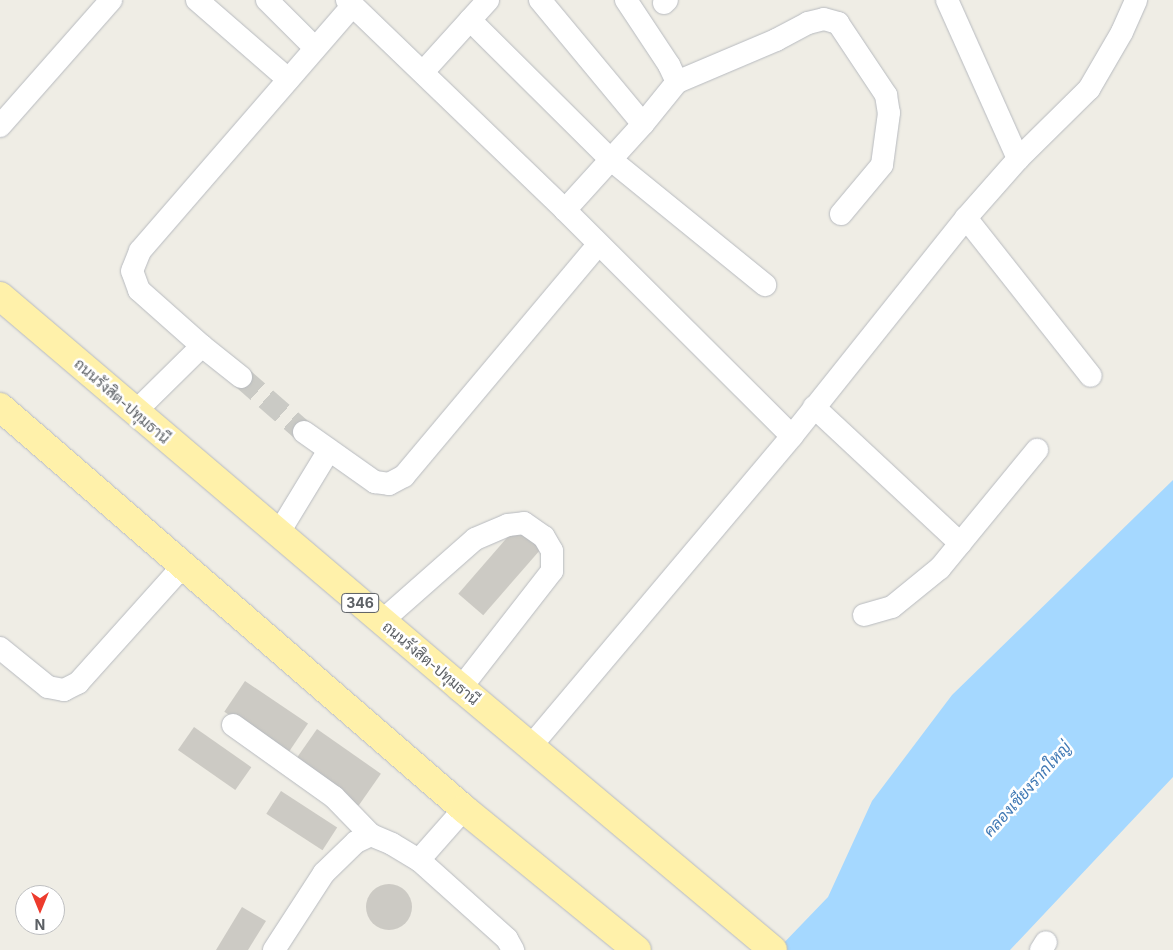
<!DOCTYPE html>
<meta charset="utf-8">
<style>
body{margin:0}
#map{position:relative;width:1173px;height:950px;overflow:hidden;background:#efede5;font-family:Inter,Sarabun,sans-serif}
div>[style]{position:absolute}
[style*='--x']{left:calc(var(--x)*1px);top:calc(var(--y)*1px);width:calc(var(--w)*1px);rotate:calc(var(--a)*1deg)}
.water>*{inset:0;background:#a5d8ff}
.building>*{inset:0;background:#cccac4;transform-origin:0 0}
.round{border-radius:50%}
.minor-tunnel>*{height:22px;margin-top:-11px;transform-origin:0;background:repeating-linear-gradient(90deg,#cacac5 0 22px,transparent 0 33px)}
.roads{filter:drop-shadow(0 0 1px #b7babf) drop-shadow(0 0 1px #b7babf)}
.minor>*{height:22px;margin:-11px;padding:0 11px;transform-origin:11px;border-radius:11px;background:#fff}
.major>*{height:28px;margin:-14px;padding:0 14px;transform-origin:14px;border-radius:14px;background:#fff1aa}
span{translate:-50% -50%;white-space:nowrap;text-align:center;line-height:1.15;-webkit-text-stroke:5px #fff;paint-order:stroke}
.shield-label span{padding:1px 4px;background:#fff;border:1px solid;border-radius:4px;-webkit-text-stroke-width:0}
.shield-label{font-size:14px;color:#5c6065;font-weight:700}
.street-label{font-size:15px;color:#5c6065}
.water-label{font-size:16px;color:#3f78b4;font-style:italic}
.north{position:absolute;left:15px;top:885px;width:50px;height:50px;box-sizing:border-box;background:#fff;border:1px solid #bebfc1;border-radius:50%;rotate:180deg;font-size:14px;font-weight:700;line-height:20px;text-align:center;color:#5c6065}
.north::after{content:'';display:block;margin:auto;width:18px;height:22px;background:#ed3b2d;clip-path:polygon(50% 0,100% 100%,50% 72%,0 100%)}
</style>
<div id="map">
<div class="water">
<div style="clip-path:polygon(1173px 480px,1173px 777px,1010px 950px,777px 950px,828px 897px,872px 801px,952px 695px)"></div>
</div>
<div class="building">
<div style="left:518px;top:525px;width:33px;height:91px;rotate:41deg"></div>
<div style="left:245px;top:681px;width:76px;height:37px;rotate:34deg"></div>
<div style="left:194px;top:727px;width:70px;height:28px;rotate:35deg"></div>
<div style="left:317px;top:729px;width:78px;height:39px;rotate:35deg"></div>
<div style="left:281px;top:791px;width:67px;height:27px;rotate:33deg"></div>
<div class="round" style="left:366px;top:884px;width:46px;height:46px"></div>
<div style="clip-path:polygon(242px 907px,266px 921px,248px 950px,216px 950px)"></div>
</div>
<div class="minor-tunnel">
<div style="--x:241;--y:377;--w:84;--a:41.1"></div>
</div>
<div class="roads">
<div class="minor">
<div style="--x:197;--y:0;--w:121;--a:41"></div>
<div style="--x:267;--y:0;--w:68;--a:45"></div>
<div style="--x:347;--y:0;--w:303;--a:43.9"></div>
<div style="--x:565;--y:210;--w:320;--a:44.9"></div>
<div style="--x:540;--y:0;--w:161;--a:50.3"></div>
<div style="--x:626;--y:0;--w:78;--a:56.5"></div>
<div style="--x:669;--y:65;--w:19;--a:65"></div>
<div style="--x:947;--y:0;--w:174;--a:65.9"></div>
<div style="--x:664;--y:3;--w:4;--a:-45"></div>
<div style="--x:470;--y:20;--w:197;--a:44.8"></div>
<div style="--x:610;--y:159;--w:200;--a:39.1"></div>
<div style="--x:423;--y:72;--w:97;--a:-47.9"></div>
<div style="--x:0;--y:126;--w:168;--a:-48.6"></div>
<div style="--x:565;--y:210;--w:116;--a:-47.8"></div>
<div style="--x:643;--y:124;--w:54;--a:-51"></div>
<div style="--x:677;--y:82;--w:108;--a:-23"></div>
<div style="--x:776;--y:40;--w:36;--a:-28"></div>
<div style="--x:808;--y:23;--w:16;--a:-14"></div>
<div style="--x:824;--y:19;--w:15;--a:16"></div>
<div style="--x:838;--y:23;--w:87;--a:56.3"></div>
<div style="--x:886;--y:95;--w:18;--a:81"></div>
<div style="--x:889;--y:113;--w:52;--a:97.7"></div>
<div style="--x:882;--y:165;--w:64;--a:129.9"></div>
<div style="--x:966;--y:218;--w:201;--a:51.7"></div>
<div style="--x:241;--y:377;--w:50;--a:-141.5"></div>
<div style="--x:202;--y:346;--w:84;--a:-138.4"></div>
<div style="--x:139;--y:290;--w:20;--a:-110"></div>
<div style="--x:132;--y:271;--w:22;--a:-68"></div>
<div style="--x:140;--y:251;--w:324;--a:-49.1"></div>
<div style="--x:814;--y:407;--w:200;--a:43"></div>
<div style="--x:135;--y:412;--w:94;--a:-44.6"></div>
<div style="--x:304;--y:432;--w:87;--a:35.2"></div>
<div style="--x:375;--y:482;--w:14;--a:8"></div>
<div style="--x:389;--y:484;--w:17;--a:-28"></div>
<div style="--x:404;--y:476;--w:302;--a:-50"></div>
<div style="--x:278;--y:534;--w:98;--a:-58.7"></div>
<div style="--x:864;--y:615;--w:29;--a:-16"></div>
<div style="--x:892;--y:607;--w:62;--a:-39.1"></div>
<div style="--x:940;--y:568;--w:153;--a:-50.6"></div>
<div style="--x:382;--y:621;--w:124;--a:-41.4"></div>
<div style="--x:475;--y:539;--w:36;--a:-23"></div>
<div style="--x:508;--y:525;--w:16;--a:-7"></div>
<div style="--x:524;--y:523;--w:24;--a:35"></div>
<div style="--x:544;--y:537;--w:16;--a:60"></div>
<div style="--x:552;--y:551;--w:20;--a:90"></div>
<div style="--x:552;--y:571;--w:148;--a:127.9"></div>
<div style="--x:0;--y:648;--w:62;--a:39.1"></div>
<div style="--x:48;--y:687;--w:16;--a:11"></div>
<div style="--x:64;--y:690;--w:16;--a:-27"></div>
<div style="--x:78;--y:683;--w:156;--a:-48.1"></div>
<div style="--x:233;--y:725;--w:124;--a:35.5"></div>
<div style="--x:334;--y:797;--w:53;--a:45.8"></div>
<div style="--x:531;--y:746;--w:405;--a:-49.9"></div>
<div style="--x:792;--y:436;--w:279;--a:-51.4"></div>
<div style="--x:966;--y:218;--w:79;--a:-48.6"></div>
<div style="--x:1018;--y:159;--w:100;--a:-44.6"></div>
<div style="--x:1089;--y:89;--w:66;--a:-59.9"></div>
<div style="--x:1122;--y:32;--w:35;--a:-66"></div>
<div style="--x:419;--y:860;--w:68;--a:-48.6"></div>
<div style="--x:274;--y:950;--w:92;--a:-57"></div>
<div style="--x:324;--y:873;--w:45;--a:-44.1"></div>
<div style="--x:356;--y:842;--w:17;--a:-25"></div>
<div style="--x:371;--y:835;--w:23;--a:23"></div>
<div style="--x:392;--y:844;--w:31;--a:31"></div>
<div style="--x:419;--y:860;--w:118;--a:41.9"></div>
<div style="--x:507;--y:939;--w:13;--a:61"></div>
<div style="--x:1041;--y:950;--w:9;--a:-58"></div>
</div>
<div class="major">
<div style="--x:0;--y:296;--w:605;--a:40.38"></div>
<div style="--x:461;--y:688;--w:407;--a:40"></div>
<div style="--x:0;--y:407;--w:614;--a:40.9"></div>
<div style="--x:464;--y:809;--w:223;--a:39.2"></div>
</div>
</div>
<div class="shield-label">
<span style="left:360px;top:603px">346</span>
</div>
<div class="street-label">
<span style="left:122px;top:401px;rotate:41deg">ถนนรังสิต-ปทุมธานี</span>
<span style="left:431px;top:663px;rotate:40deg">ถนนรังสิต-ปทุมธานี</span>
</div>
<div class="water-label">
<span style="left:1027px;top:789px;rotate:-48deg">คลองเชียงรากใหญ่</span>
</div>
<div class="north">N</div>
</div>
